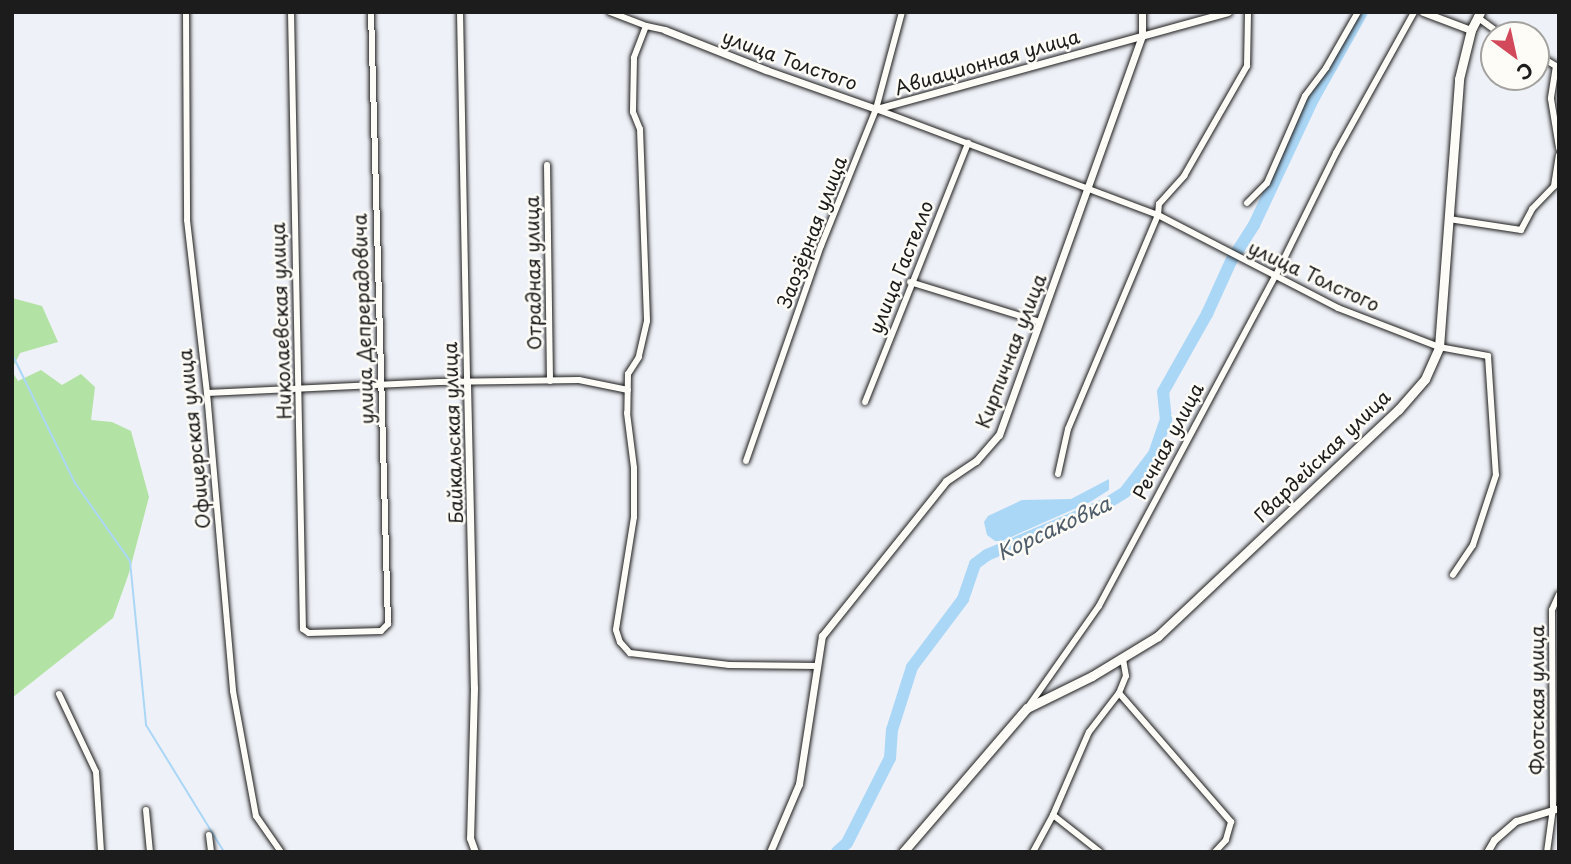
<!DOCTYPE html>
<meta charset="utf-8">
<style>
body{margin:0}
#map{position:relative;width:1571px;height:864px;overflow:hidden;background:#eef1f7;font-family:"Playpen Sans",sans-serif}
div>[style]{position:absolute}
[style*='--x']{left:calc(var(--x)*1px);top:calc(var(--y)*1px);width:calc(var(--w)*1px);rotate:calc(var(--a)*1deg)}
.green>*{inset:0;background:#b2e3a4}
.water>*{inset:0;background:#abd7f7}
.stream>*{height:2px;margin:-1px;padding:0 1px;transform-origin:1px;border-radius:1px;background:#abd7f7}
.river>*{height:12px;margin:-6px;padding:0 6px;transform-origin:6px;border-radius:6px;background:#abd7f7}
.roads{filter:drop-shadow(0 0 2px #1c1c1c) drop-shadow(0 0 2px #1c1c1c)}
.minor>*{height:6px;margin:-3px;padding:0 3px;transform-origin:3px;border-radius:3px;background:#fdfcf7}
.tertiary>*{height:7px;margin:-3.5px;padding:0 3.5px;transform-origin:3.5px;border-radius:3.5px;background:#fdfcf7}
.secondary>*{height:9px;margin:-4.5px;padding:0 4.5px;transform-origin:4.5px;border-radius:4.5px;background:#fdfcf7}
span{translate:-50% -50%;white-space:nowrap;text-align:center;line-height:1.15;-webkit-text-stroke:5px #fdfcf7;paint-order:stroke}
.street-label{font-size:19px;color:#1c1c1c}
.water-label{font-size:21px;color:#4e5d69;font-style:italic}
.frame{position:absolute;inset:0;border:14px solid #1c1c1c;pointer-events:none}
.north{position:absolute;left:1480px;top:21px;width:70px;height:70px;box-sizing:border-box;background:#fdfcf7;border:2px solid #a3a29f;border-radius:50%;rotate:147deg;font-size:19px;font-weight:700;line-height:28px;text-align:center;color:#1c1c1c}
.north::after{content:'';display:block;margin:auto;width:24px;height:32px;background:#d1495b;clip-path:polygon(50% 0,100% 100%,50% 72%,0 100%)}
</style>
<div id="map">
<div class="green">
<div style="clip-path:polygon(12px 298px,42px 306px,58px 342px,20px 353px,12px 369px)"></div>
<div style="clip-path:polygon(41px 370px,62px 385px,81px 374px,95px 387px,91px 420px,112px 422px,131px 431px,149px 497px,129px 573px,113px 618px,12px 698px,12px 371px,18px 381px)"></div>
</div>
<div class="water">
<div style="clip-path:polygon(1109px 479px,1109px 490px,1090px 502px,1002px 541px,995px 541px,987px 535px,984px 522px,988px 516px,1022px 500px,1071px 499px)"></div>
</div>
<div class="stream">
<div style="--x:12;--y:354;--w:144;--a:64"></div>
<div style="--x:75;--y:483;--w:95;--a:54.8"></div>
<div style="--x:130;--y:561;--w:165;--a:84.4"></div>
<div style="--x:146;--y:725;--w:149;--a:58.4"></div>
</div>
<div class="river">
<div style="--x:837;--y:852;--w:13;--a:-42"></div>
<div style="--x:847;--y:843;--w:95;--a:-63.2"></div>
<div style="--x:890;--y:758;--w:28;--a:-86"></div>
<div style="--x:892;--y:730;--w:66;--a:-72.4"></div>
<div style="--x:912;--y:667;--w:85;--a:-53.1"></div>
<div style="--x:963;--y:599;--w:37;--a:-71"></div>
<div style="--x:975;--y:564;--w:15;--a:-37"></div>
<div style="--x:987;--y:555;--w:129;--a:-23.2"></div>
<div style="--x:1106;--y:504;--w:22;--a:-32"></div>
<div style="--x:1125;--y:492;--w:48;--a:-52.7"></div>
<div style="--x:1154;--y:454;--w:36;--a:-71"></div>
<div style="--x:1166;--y:420;--w:28;--a:-96"></div>
<div style="--x:1163;--y:392;--w:90;--a:-60.6"></div>
<div style="--x:1207;--y:314;--w:58;--a:-65.6"></div>
<div style="--x:1231;--y:261;--w:43;--a:-57.4"></div>
<div style="--x:1254;--y:225;--w:137;--a:-64.9"></div>
<div style="--x:1312;--y:101;--w:102;--a:-60.7"></div>
</div>
<div class="roads">
<div class="minor">
<div style="--x:186;--y:12;--w:208;--a:89.7"></div>
<div style="--x:187;--y:220;--w:174;--a:83.4"></div>
<div style="--x:207;--y:393;--w:299;--a:85"></div>
<div style="--x:233;--y:691;--w:127;--a:79.6"></div>
<div style="--x:256;--y:816;--w:44;--a:55.2"></div>
<div style="--x:291;--y:12;--w:617;--a:88.89"></div>
<div style="--x:303;--y:629;--w:7;--a:34"></div>
<div style="--x:309;--y:633;--w:72;--a:-1.6"></div>
<div style="--x:381;--y:631;--w:10;--a:-45"></div>
<div style="--x:388;--y:624;--w:612;--a:-91.59"></div>
<div style="--x:460;--y:12;--w:371;--a:88.9"></div>
<div style="--x:610;--y:12;--w:39;--a:21"></div>
<div style="--x:1477;--y:17;--w:31;--a:36"></div>
<div style="--x:665;--y:30;--w:19;--a:-168"></div>
<div style="--x:646;--y:26;--w:34;--a:111"></div>
<div style="--x:634;--y:58;--w:54;--a:91.1"></div>
<div style="--x:633;--y:112;--w:18;--a:68"></div>
<div style="--x:640;--y:129;--w:192;--a:87.9"></div>
<div style="--x:647;--y:321;--w:37;--a:103"></div>
<div style="--x:639;--y:357;--w:20;--a:123"></div>
<div style="--x:628;--y:374;--w:39;--a:91"></div>
<div style="--x:627;--y:413;--w:55;--a:82.7"></div>
<div style="--x:634;--y:468;--w:49;--a:90"></div>
<div style="--x:634;--y:517;--w:114;--a:99.1"></div>
<div style="--x:616;--y:630;--w:13;--a:72"></div>
<div style="--x:620;--y:642;--w:15;--a:48"></div>
<div style="--x:630;--y:653;--w:100;--a:6.9"></div>
<div style="--x:729;--y:665;--w:89;--a:0.6"></div>
<div style="--x:1536;--y:54;--w:23;--a:31"></div>
<div style="--x:1556;--y:66;--w:33;--a:99"></div>
<div style="--x:1551;--y:99;--w:50;--a:80.7"></div>
<div style="--x:876;--y:109;--w:301;--a:20.6"></div>
<div style="--x:1158;--y:215;--w:203;--a:27.3"></div>
<div style="--x:1338;--y:308;--w:108;--a:21.1"></div>
<div style="--x:1439;--y:347;--w:50;--a:10.4"></div>
<div style="--x:1488;--y:356;--w:119;--a:86.2"></div>
<div style="--x:1496;--y:475;--w:74;--a:108.2"></div>
<div style="--x:1473;--y:545;--w:36;--a:124"></div>
<div style="--x:547;--y:165;--w:216;--a:89.2"></div>
<div style="--x:1247;--y:203;--w:28;--a:-45"></div>
<div style="--x:1267;--y:183;--w:95;--a:-66.4"></div>
<div style="--x:1305;--y:96;--w:35;--a:-53"></div>
<div style="--x:1326;--y:68;--w:64;--a:-60.3"></div>
<div style="--x:1449;--y:219;--w:73;--a:8.7"></div>
<div style="--x:1521;--y:230;--w:24;--a:-62"></div>
<div style="--x:1532;--y:209;--w:32;--a:-46"></div>
<div style="--x:1554;--y:186;--w:31;--a:-81"></div>
<div style="--x:910;--y:282;--w:136;--a:17.1"></div>
<div style="--x:207;--y:393;--w:232;--a:-2.7"></div>
<div style="--x:439;--y:382;--w:140;--a:-0.8"></div>
<div style="--x:579;--y:380;--w:50;--a:11.5"></div>
<div style="--x:865;--y:402;--w:279;--a:-68.3"></div>
<div style="--x:746;--y:461;--w:228;--a:-70.8"></div>
<div style="--x:821;--y:246;--w:148;--a:-68.1"></div>
<div style="--x:876;--y:109;--w:100;--a:-75"></div>
<div style="--x:1058;--y:474;--w:46;--a:-77.5"></div>
<div style="--x:1068;--y:429;--w:232;--a:-67.2"></div>
<div style="--x:1158;--y:215;--w:11;--a:-85"></div>
<div style="--x:1159;--y:204;--w:38;--a:-48"></div>
<div style="--x:1184;--y:176;--w:127;--a:-60.2"></div>
<div style="--x:1247;--y:66;--w:54;--a:-88.9"></div>
<div style="--x:1119;--y:693;--w:171;--a:49"></div>
<div style="--x:1231;--y:822;--w:19;--a:106"></div>
<div style="--x:1226;--y:840;--w:16;--a:133"></div>
<div style="--x:59;--y:694;--w:86;--a:64.6"></div>
<div style="--x:96;--y:772;--w:80;--a:86.4"></div>
<div style="--x:1028;--y:707;--w:123;--a:-54.9"></div>
<div style="--x:1099;--y:606;--w:375;--a:-61.9"></div>
<div style="--x:1276;--y:275;--w:136;--a:-63.8"></div>
<div style="--x:1336;--y:153;--w:161;--a:-61"></div>
<div style="--x:146;--y:810;--w:42;--a:84.6"></div>
<div style="--x:1053;--y:815;--w:60;--a:38.2"></div>
<div style="--x:209;--y:835;--w:17;--a:83"></div>
<div style="--x:1033;--y:852;--w:42;--a:-61.6"></div>
<div style="--x:1053;--y:815;--w:90;--a:-66.6"></div>
<div style="--x:1089;--y:732;--w:49;--a:-52.4"></div>
<div style="--x:1119;--y:693;--w:18;--a:-68"></div>
<div style="--x:1126;--y:676;--w:17;--a:-100"></div>
<div style="--x:1547;--y:852;--w:44;--a:-82.2"></div>
<div style="--x:1553;--y:808;--w:198;--a:-90.3"></div>
<div style="--x:1552;--y:610;--w:17;--a:-66"></div>
</div>
<div class="tertiary">
<div style="--x:1423;--y:12;--w:51;--a:20.6"></div>
<div style="--x:665;--y:30;--w:109;--a:21.6"></div>
<div style="--x:766;--y:70;--w:117;--a:19.5"></div>
<div style="--x:876;--y:109;--w:365;--a:-15.4"></div>
<div style="--x:467;--y:383;--w:305;--a:88.7"></div>
<div style="--x:474;--y:688;--w:150;--a:91.5"></div>
<div style="--x:470;--y:838;--w:15;--a:70"></div>
<div style="--x:770;--y:852;--w:74;--a:-66.9"></div>
<div style="--x:799;--y:784;--w:150;--a:-81.2"></div>
<div style="--x:822;--y:636;--w:198;--a:-51.3"></div>
<div style="--x:946;--y:481;--w:36;--a:-34"></div>
<div style="--x:976;--y:461;--w:35;--a:-49"></div>
<div style="--x:999;--y:435;--w:424;--a:-70.3"></div>
<div style="--x:1142;--y:36;--w:24;--a:-90"></div>
<div style="--x:1487;--y:852;--w:14;--a:-60"></div>
<div style="--x:1494;--y:840;--w:29;--a:-41"></div>
<div style="--x:1516;--y:821;--w:45;--a:-16.8"></div>
</div>
<div class="secondary">
<div style="--x:903;--y:852;--w:190;--a:-49.3"></div>
<div style="--x:1027;--y:708;--w:72;--a:-26.2"></div>
<div style="--x:1092;--y:676;--w:77;--a:-31.2"></div>
<div style="--x:1158;--y:636;--w:330;--a:-43.3"></div>
<div style="--x:1398;--y:410;--w:41;--a:-48.9"></div>
<div style="--x:1425;--y:379;--w:35;--a:-66"></div>
<div style="--x:1439;--y:347;--w:269;--a:-85.7"></div>
<div style="--x:1459;--y:79;--w:50;--a:-76.2"></div>
<div style="--x:1471;--y:30;--w:20;--a:-63"></div>
</div>
</div>
<div class="street-label">
<span style="left:790px;top:60px;rotate:20deg">улица Толстого</span>
<span style="left:987px;top:62px;rotate:-16deg">Авиационная улица</span>
<span style="left:812px;top:232px;rotate:-69deg">Заозёрная улица</span>
<span style="left:901px;top:267px;rotate:-68deg">улица Гастелло</span>
<span style="left:533px;top:273px;rotate:-91deg">Отрадная улица</span>
<span style="left:1314px;top:276px;rotate:25deg">улица Толстого</span>
<span style="left:363px;top:319px;rotate:-92deg">улица Депрерадовича</span>
<span style="left:281px;top:321px;rotate:-92deg">Николаевская улица</span>
<span style="left:1011px;top:351px;rotate:-69deg">Кирпичная улица</span>
<span style="left:453px;top:433px;rotate:-92deg">Байкальская улица</span>
<span style="left:194px;top:439px;rotate:-96deg">Офицерская улица</span>
<span style="left:1168px;top:441px;rotate:-62deg">Речная улица</span>
<span style="left:1322px;top:456px;rotate:-44deg">Гвардейская улица</span>
<span style="left:1537px;top:700px;rotate:-90deg">Флотская улица</span>
</div>
<div class="water-label">
<span style="left:1053px;top:527px;rotate:-25deg">Корсаковка</span>
</div>
<div class="frame"></div>
<div class="north">С</div>
</div>
